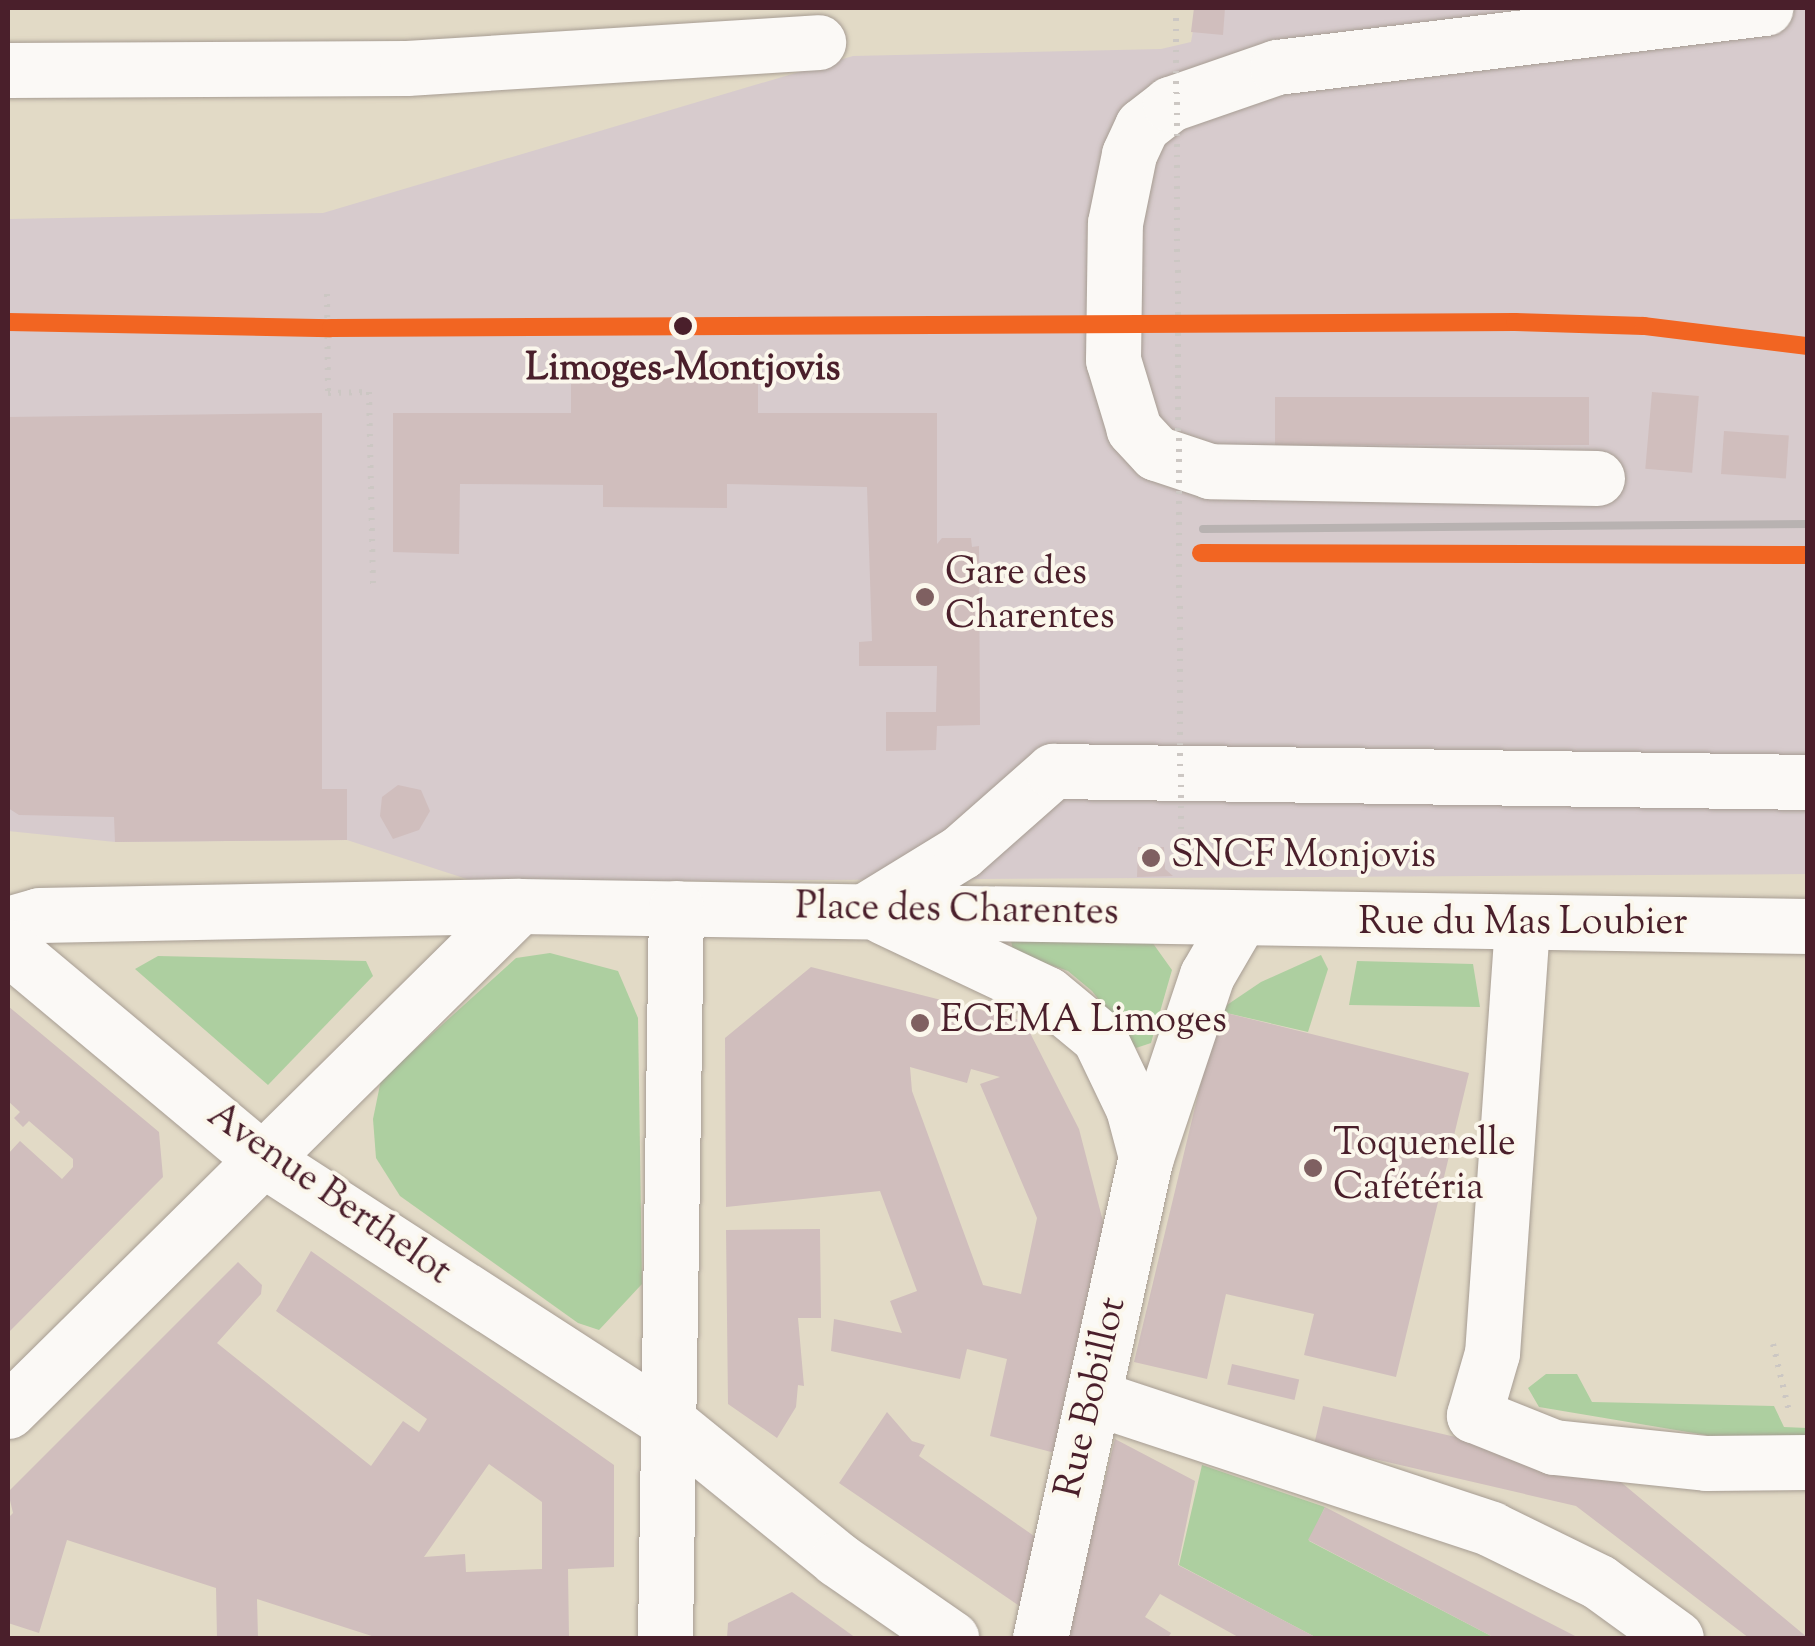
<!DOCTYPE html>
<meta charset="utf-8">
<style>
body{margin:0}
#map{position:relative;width:1815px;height:1646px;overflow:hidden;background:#e2dac6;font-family:"Sorts Mill Goudy",serif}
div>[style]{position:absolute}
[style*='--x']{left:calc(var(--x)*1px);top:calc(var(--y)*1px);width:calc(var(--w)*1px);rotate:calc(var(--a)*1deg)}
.industrial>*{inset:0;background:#d7cbcd}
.green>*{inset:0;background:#adcfa0}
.building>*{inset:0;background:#d0bebd;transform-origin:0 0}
.path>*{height:6px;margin-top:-3px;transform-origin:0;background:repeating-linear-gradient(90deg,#ccc7c3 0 2.5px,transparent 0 10.5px)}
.roads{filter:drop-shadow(0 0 2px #a79d93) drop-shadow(0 0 2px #a79d93)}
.minor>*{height:55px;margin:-27.5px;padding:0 27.5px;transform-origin:27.5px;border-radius:27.5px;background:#fbf9f6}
.rail>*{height:8px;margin:-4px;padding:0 4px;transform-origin:4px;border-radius:4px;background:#b8b2b1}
.path-bridge>*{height:6px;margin-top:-3px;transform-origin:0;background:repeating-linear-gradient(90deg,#ccc7c3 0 2.5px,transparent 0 10.5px)}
.rail-1>*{height:18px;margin:-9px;padding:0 9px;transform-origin:9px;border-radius:9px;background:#f26522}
.dots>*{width:28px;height:28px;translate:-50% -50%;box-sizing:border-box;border:5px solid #fbf7ec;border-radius:50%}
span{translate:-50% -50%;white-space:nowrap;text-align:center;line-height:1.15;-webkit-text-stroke:8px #fbf7ec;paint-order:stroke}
.stop-label{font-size:38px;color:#4a1f2b;font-weight:700}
.poi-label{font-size:38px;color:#4a1f2b}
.left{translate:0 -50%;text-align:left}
.street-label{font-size:38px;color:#4a1f2b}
.frame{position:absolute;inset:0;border:10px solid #4a1f2b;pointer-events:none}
</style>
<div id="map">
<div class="industrial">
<div style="clip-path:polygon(1197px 8px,1807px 8px,1807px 874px,476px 882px,347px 840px,115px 842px,8px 831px,8px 219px,323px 213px,853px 56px,1161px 49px,1191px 42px)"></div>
</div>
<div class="green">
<div style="clip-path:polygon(1011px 940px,1152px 942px,1172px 970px,1151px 1043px,1136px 1048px,1092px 991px,1068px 971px,1013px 952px)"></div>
<div style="clip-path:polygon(550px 953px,618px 971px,638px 1018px,642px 1284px,599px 1330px,578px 1323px,400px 1196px,376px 1158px,373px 1119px,381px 1080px,516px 958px)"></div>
<div style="clip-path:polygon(1321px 955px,1328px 969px,1308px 1032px,1218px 1011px,1261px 982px)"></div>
<div style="clip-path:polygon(158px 956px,366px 961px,373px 976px,268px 1085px,135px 969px)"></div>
<div style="clip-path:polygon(1357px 961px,1473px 964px,1480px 1007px,1349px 1005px)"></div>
<div style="clip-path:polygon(1546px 1374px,1577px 1374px,1592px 1402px,1774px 1406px,1784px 1427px,1807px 1428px,1807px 1435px,1783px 1448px,1539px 1407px,1528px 1388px)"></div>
<div style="clip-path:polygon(1202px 1465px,1325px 1507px,1309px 1541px,1495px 1638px,1317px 1638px,1179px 1565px)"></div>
</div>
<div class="building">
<div style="clip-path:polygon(1194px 8px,1225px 8px,1223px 35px,1191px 32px)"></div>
<div style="clip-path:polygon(758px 374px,758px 413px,937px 413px,937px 544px,942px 538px,971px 538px,972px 547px,979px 546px,980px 725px,937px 726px,936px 750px,886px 751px,886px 712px,936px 712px,937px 666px,859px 666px,859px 642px,872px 641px,867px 487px,727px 484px,727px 508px,603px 507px,603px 485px,460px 484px,459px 554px,393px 552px,393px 413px,571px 413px,571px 375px)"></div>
<div style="left:1652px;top:392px;width:47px;height:77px;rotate:5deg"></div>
<div style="left:1275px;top:397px;width:314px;height:48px"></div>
<div style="clip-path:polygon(322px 413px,322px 789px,347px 789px,347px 840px,115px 842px,114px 817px,19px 815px,8px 808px,8px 417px)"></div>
<div style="left:1724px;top:431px;width:65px;height:43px;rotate:4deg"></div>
<div style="clip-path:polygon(398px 785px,421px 790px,430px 811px,419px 830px,393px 839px,380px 816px,382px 797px)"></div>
<div style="clip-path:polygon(1138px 847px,1164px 847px,1165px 869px,1173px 876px,1137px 877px)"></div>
<div style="clip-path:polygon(evenodd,811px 967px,1024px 1021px,1079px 1129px,1106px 1233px,1055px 1453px,990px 1436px,1007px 1359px,967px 1349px,960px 1379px,831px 1351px,834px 1319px,902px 1333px,890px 1301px,917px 1291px,880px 1191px,726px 1207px,725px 1038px,811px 967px,910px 1067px,967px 1083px,971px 1069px,1000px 1077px,980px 1084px,1037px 1218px,1021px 1294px,983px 1285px,912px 1091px,910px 1067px)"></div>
<div style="clip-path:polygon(8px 1006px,159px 1132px,163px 1177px,8px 1333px,8px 1154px,20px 1141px,62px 1179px,73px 1167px,73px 1159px,29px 1121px,23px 1127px,14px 1118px,20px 1112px,8px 1101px)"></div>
<div style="clip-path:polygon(1218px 1011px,1469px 1073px,1396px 1377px,1304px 1355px,1314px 1314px,1226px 1294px,1207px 1379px,1134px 1362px)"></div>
<div style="clip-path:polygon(820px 1229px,821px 1318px,798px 1318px,804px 1386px,798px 1385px,796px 1407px,777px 1438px,728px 1404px,726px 1230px)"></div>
<div style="clip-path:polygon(evenodd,311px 1251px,614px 1465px,614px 1567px,568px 1569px,569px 1638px,378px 1638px,257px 1599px,258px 1638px,217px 1638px,216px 1588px,67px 1540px,39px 1633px,8px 1623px,8px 1518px,13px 1513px,8px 1492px,238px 1262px,262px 1285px,261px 1294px,217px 1343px,371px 1466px,403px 1421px,419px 1432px,427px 1419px,276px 1311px,311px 1251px,489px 1464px,542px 1502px,542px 1569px,466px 1572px,465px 1554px,424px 1557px,489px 1464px)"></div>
<div style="left:1232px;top:1364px;width:69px;height:21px;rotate:13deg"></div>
<div style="clip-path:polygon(1323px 1406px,1610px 1473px,1808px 1638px,1749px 1638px,1576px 1506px,1314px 1445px)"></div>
<div style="clip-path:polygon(887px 1412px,912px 1441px,925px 1445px,919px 1456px,1037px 1538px,1021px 1607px,839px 1483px)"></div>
<div style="clip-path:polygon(1115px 1439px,1195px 1481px,1178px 1565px,1317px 1638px,1240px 1638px,1160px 1594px,1145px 1617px,1171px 1633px,1168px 1638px,1066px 1638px)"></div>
<div style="clip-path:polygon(1325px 1507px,1579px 1638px,1495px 1638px,1308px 1540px)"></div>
<div style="clip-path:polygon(792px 1592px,856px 1638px,727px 1638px,728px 1623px)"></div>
</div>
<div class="path">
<div style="--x:327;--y:294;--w:99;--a:89.4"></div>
<div style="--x:328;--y:393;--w:41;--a:-1.4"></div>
<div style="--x:369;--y:392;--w:192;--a:88.8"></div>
<div style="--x:1773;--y:1344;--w:69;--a:76.6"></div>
</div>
<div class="roads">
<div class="minor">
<div style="--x:8;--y:70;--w:399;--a:-0.3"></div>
<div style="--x:407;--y:68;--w:412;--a:-3.6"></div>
<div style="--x:1597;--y:478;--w:387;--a:-179"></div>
<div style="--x:1210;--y:471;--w:57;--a:-161.6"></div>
<div style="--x:1156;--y:453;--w:33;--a:-133"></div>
<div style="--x:1134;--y:429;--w:72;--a:-106.9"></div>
<div style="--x:1113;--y:360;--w:137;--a:-89.2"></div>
<div style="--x:1115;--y:223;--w:70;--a:-78.5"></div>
<div style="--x:1129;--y:154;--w:31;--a:-65"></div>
<div style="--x:1142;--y:126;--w:36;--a:-38"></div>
<div style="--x:1170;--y:104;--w:113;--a:-19.1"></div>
<div style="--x:1277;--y:67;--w:492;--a:-6.9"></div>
<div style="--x:868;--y:909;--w:109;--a:-31.5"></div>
<div style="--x:961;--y:852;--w:123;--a:-41.4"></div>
<div style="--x:1053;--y:771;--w:755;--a:0.83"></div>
<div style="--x:884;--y:917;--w:180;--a:25.3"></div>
<div style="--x:1047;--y:994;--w:67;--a:39.6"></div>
<div style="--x:1099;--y:1037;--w:79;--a:64.4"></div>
<div style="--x:1133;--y:1108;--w:51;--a:75.1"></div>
<div style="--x:8;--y:924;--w:32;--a:-16"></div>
<div style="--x:39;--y:915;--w:480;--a:-1.1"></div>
<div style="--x:519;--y:906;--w:1289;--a:0.89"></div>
<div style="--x:1522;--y:925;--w:429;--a:94"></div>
<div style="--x:1492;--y:1353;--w:65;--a:106.2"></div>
<div style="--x:1474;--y:1415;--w:86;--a:21.8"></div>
<div style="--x:1554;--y:1447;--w:153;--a:6"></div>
<div style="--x:1706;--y:1463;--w:102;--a:-0.6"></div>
<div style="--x:8;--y:947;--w:326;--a:39.9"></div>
<div style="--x:258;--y:1156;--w:485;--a:32.9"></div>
<div style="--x:665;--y:1419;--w:222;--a:39.1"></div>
<div style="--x:837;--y:1559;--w:139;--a:34.7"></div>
<div style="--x:1093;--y:1397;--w:419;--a:18.3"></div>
<div style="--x:1491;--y:1529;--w:120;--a:26.1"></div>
<div style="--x:1599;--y:1582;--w:95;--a:36"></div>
<div style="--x:8;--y:1411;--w:718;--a:-44.66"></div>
<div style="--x:665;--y:1638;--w:730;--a:-89.14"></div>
<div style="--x:1040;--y:1638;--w:493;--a:-77.6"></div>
<div style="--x:1146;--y:1157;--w:192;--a:-71.5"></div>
<div style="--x:1207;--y:975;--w:64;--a:-59.8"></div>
</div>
</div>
<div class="rail">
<div style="--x:1203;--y:529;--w:605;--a:-0.47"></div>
<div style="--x:1201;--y:553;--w:63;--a:0"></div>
</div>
<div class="path-bridge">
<div style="--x:1176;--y:8;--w:852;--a:89.66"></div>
</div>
<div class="rail-1">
<div style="--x:8;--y:322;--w:323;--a:1.1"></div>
<div style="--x:331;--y:328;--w:1184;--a:-0.29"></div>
<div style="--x:1515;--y:322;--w:129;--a:1.8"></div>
<div style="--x:1644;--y:326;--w:165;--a:7"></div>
<div style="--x:1201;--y:553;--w:607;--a:0.19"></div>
</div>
<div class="dots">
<div style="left:683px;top:326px;background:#4a1f2b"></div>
<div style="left:925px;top:597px;background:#7f6061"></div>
<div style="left:1151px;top:858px;background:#7f6061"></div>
<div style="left:920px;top:1023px;background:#7f6061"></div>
<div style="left:1313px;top:1168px;background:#7f6061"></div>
</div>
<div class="stop-label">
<span style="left:683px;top:371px">Limoges-Montjovis</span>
</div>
<div class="poi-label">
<span class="left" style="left:945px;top:597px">Gare des<br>Charentes</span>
<span class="left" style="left:1171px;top:858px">SNCF Monjovis</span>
<span class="left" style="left:940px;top:1023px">ECEMA Limoges</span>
<span class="left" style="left:1333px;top:1168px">Toquenelle<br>Cafétéria</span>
</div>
<div class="street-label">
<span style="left:957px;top:912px;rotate:1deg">Place des Charentes</span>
<span style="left:1523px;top:925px">Rue du Mas Loubier</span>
<span style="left:328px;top:1195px;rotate:35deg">Avenue Berthelot</span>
<span style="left:1093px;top:1398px;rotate:-77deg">Rue Bobillot</span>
</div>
<div class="frame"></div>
</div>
